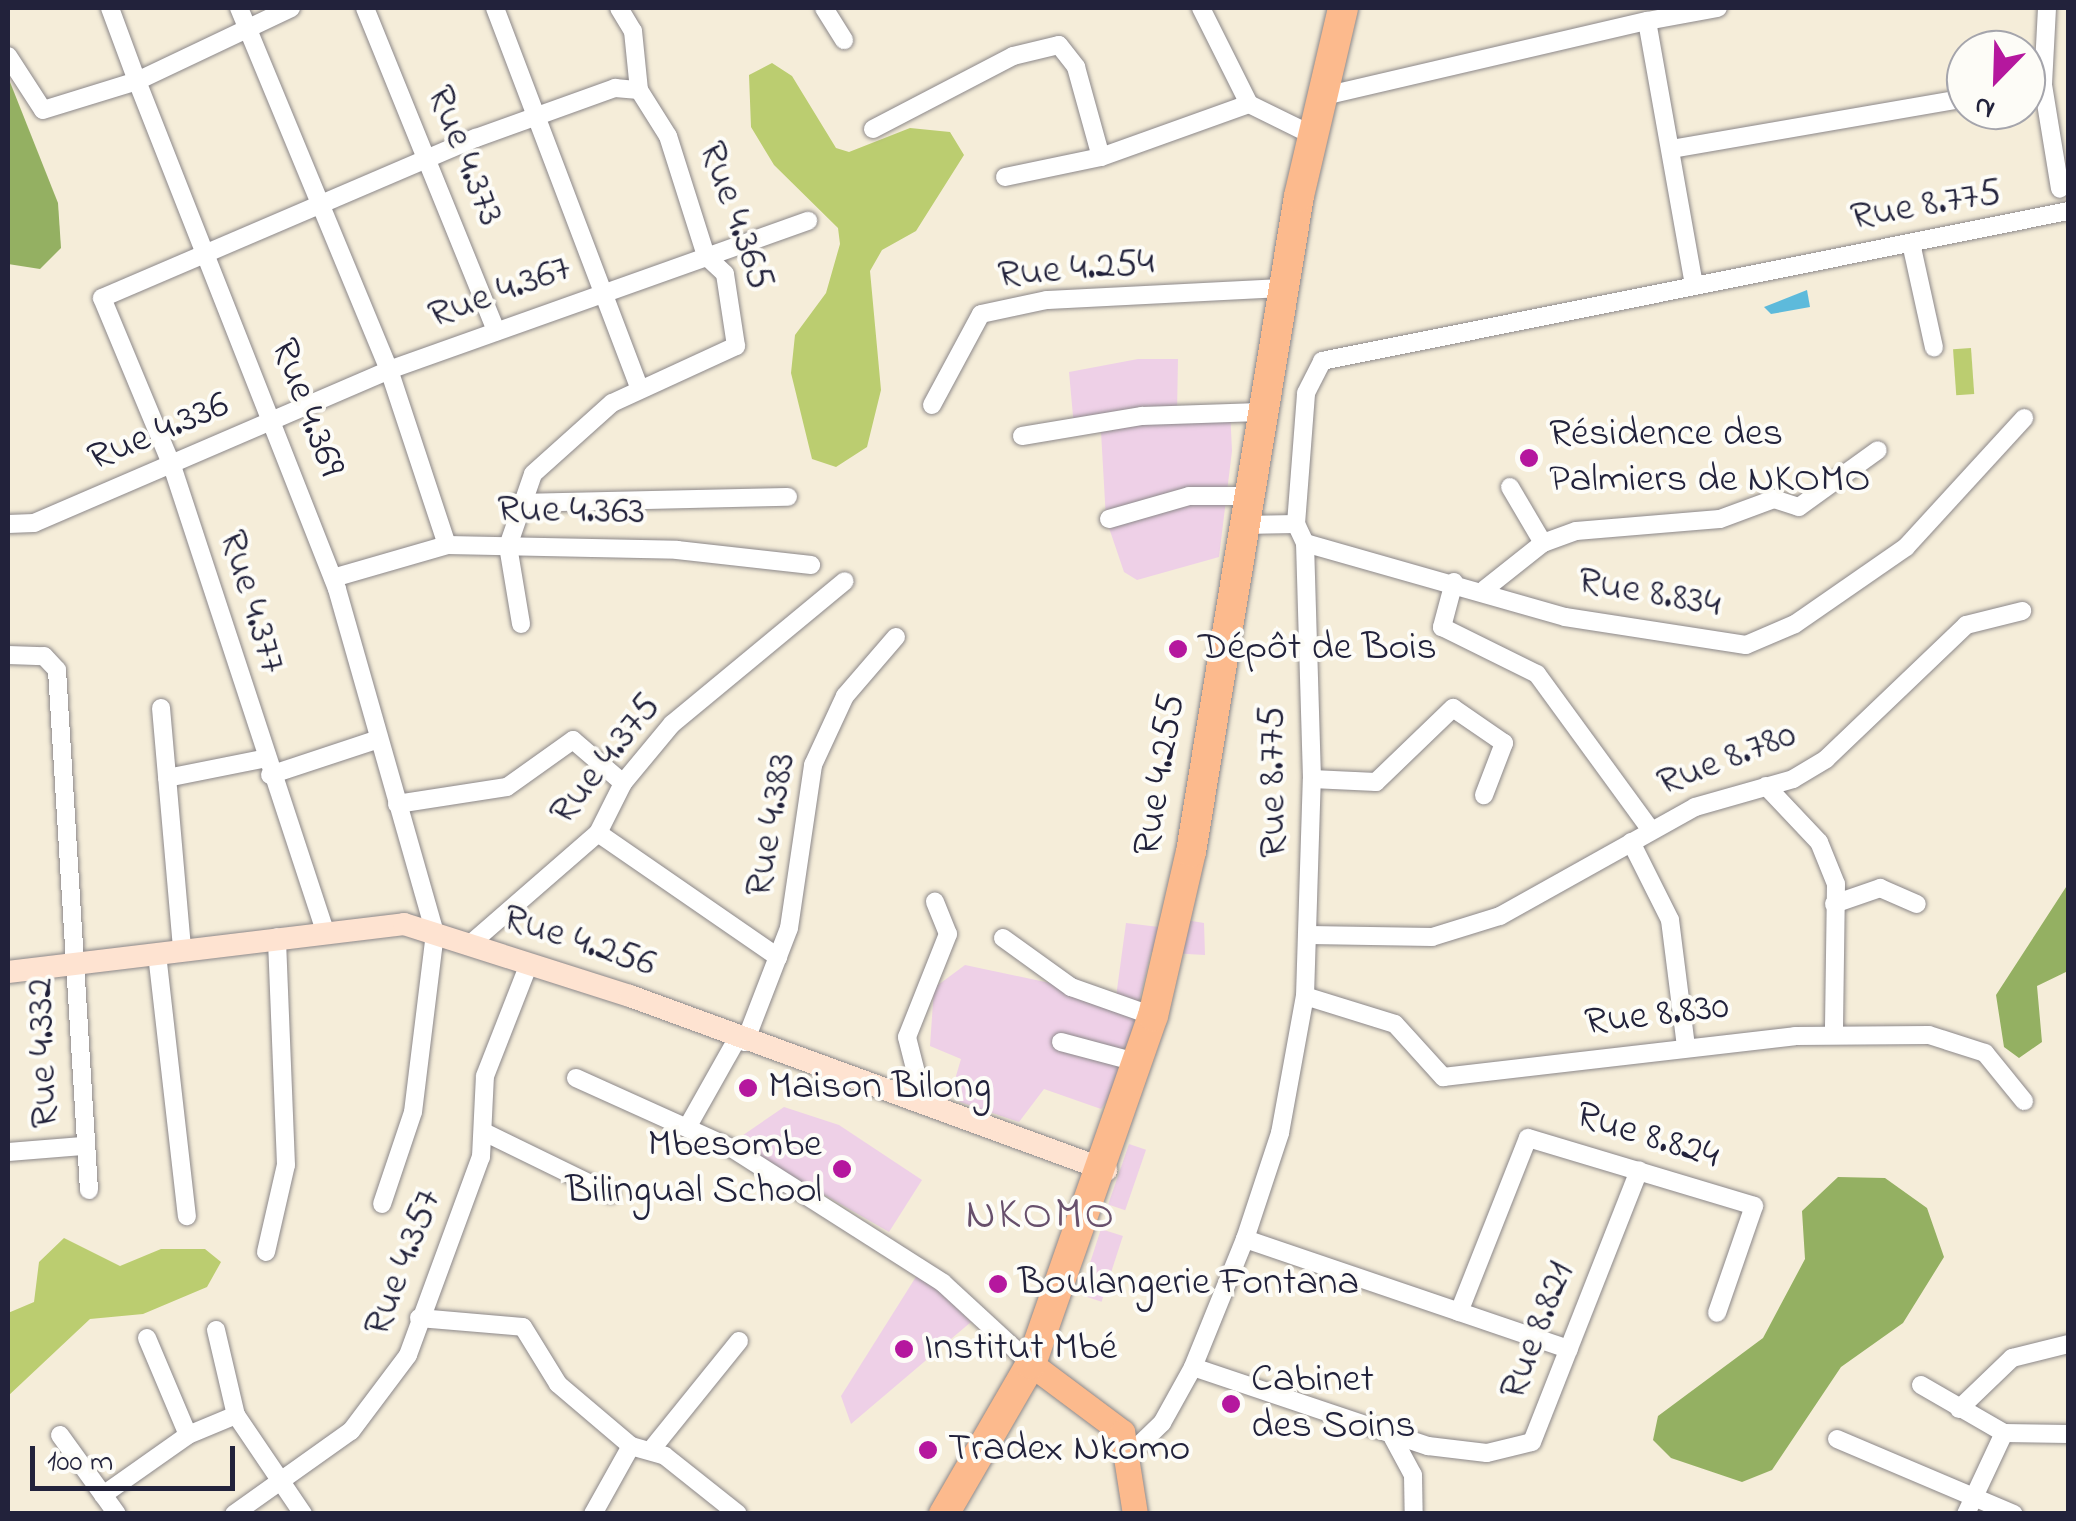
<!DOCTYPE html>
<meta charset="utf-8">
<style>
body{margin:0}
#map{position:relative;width:2076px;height:1521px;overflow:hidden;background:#f5edd9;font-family:"Indie Flower",sans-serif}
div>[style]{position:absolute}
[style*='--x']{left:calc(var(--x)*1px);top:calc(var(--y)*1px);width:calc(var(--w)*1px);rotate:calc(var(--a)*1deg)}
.built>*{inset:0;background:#eed0e7;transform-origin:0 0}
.green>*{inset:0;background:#bbcd70;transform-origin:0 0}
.forest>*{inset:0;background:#94b062}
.water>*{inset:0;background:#5dbadb}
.roads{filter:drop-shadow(0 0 2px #8c888a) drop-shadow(0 0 2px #8c888a)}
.street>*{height:18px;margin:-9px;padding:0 9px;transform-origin:9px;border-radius:9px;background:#fff}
.secondary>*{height:22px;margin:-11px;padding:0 11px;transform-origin:11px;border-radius:11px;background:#fee3d1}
.primary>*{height:25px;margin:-12.5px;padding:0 12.5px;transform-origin:12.5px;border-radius:12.5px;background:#fcba8d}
.highway>*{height:30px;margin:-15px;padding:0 15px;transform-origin:15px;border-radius:15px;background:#fcba8d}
.dots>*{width:28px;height:28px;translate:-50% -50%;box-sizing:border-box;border:5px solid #fdfcf7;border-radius:50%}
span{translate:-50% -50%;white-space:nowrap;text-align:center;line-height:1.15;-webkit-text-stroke:8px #fdfcf7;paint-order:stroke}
.street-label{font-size:40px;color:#22223b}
.poi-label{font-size:40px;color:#22223b}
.left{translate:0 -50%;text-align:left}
.right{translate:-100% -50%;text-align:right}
.quarter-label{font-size:45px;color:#68506c;letter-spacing:2.5px}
.frame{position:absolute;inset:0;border:10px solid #22223b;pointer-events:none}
.north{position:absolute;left:1946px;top:30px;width:100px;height:100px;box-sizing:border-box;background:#fdfcf7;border:2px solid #a5a5ac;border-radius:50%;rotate:203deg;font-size:28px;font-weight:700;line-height:40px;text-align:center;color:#22223b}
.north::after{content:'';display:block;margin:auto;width:35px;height:45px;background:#b5179e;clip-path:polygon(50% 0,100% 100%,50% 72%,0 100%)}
.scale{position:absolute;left:30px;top:1446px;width:205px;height:45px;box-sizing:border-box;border:5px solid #22223b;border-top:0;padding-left:12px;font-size:30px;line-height:35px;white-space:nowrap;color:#22223b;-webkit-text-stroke:8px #fdfcf7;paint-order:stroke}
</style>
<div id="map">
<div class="built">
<div style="clip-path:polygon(1138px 359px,1178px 359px,1177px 413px,1230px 409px,1232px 451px,1219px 557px,1137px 580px,1124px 572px,1106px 519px,1101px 432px,1074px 427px,1069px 372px)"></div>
<div style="clip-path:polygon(1162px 916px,1204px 923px,1205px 955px,1151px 952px,1119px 1085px,1101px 1109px,1044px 1089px,1019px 1122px,960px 1102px,953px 1086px,961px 1059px,930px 1046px,934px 988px,965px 965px,1116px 997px,1126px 923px,1159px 927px)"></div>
<div style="clip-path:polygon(784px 1107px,839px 1125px,922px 1180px,889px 1232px,733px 1142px)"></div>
<div style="left:1129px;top:1144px;width:18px;height:64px;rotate:19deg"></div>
<div style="left:1101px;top:1229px;width:23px;height:69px;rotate:18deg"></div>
<div style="clip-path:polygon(919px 1272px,971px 1322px,851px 1424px,841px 1396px)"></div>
</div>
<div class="green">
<div style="clip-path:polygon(772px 63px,792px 76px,836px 148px,849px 152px,910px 128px,950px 132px,964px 155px,916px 231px,882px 250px,870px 271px,881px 390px,867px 447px,836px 467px,812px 459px,791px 373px,795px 335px,826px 293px,840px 244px,838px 228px,774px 165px,751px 127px,749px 75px)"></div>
<div style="left:1971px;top:348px;width:46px;height:18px;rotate:86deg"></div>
<div style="clip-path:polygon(64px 1238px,120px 1266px,161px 1249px,205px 1249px,221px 1262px,207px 1287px,143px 1314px,90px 1319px,8px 1396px,8px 1313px,34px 1302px,39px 1262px)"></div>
</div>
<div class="forest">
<div style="clip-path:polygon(8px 77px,58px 203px,61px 248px,40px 269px,8px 264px)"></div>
<div style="clip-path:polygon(2068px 884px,2068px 971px,2037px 986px,2042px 1042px,2019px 1058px,2004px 1047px,1996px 995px)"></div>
<div style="clip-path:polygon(1838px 1177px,1885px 1178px,1927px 1208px,1944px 1257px,1903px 1323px,1841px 1367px,1772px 1470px,1742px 1482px,1671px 1458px,1653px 1440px,1658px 1416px,1763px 1338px,1805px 1259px,1802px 1211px)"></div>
</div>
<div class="water">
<div style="clip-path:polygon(1807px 290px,1810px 307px,1771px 314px,1764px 307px)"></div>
</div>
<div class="roads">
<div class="street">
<div style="--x:291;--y:8;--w:170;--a:154.6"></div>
<div style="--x:137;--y:81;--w:546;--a:68.51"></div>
<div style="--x:337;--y:589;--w:358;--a:74.1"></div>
<div style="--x:435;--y:933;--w:180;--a:97"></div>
<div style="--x:413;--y:1112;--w:97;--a:108.6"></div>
<div style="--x:365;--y:8;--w:349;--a:67.9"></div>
<div style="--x:495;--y:8;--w:408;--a:69.2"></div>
<div style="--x:619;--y:8;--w:27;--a:59"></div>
<div style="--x:633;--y:31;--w:59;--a:84.2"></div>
<div style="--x:824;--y:8;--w:38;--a:58"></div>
<div style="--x:1201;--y:8;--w:107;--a:63.4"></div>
<div style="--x:1249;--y:104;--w:70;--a:26.2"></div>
<div style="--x:2047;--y:8;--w:77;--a:93"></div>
<div style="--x:2043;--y:85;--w:105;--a:80.7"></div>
<div style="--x:8;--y:56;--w:64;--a:57.1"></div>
<div style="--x:43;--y:110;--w:98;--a:-17.1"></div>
<div style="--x:137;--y:81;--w:78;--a:-110.3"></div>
<div style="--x:1320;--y:97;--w:336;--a:-13.1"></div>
<div style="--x:873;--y:129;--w:158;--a:-27.5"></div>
<div style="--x:1013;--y:56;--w:47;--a:-13.4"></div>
<div style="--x:1059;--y:45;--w:28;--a:52"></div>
<div style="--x:1076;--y:67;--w:93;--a:74.5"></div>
<div style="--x:1101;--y:157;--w:157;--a:-19.7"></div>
<div style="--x:1671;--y:149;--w:299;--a:-9.8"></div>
<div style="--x:1005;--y:177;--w:98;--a:-11.8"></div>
<div style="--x:1911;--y:243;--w:107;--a:77.6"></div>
<div style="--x:1694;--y:285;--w:268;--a:-100.1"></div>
<div style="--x:1647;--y:21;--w:72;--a:-10.4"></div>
<div style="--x:932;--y:405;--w:103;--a:-61.7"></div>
<div style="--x:981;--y:314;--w:67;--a:-12"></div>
<div style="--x:1047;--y:300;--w:236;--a:-2.9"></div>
<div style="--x:1022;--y:436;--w:122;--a:-9.5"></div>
<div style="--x:1142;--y:416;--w:118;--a:-1.9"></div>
<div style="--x:1510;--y:487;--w:65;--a:59.5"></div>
<div style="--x:516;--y:503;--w:272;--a:-1.3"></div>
<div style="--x:1109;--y:519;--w:83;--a:-16"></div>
<div style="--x:1189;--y:496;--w:57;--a:0"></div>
<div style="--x:8;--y:524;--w:26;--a:-2"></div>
<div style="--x:34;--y:523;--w:387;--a:-23.3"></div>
<div style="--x:389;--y:370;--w:392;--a:-112.5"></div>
<div style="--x:1242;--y:525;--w:54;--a:-1.1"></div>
<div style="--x:1305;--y:543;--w:270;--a:15.9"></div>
<div style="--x:1565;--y:617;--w:183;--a:8.8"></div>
<div style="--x:1746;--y:645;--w:53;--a:-23.2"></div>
<div style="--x:1795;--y:624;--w:135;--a:-34.7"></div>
<div style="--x:1906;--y:547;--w:175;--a:-47.5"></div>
<div style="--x:447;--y:545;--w:184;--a:-108.3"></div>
<div style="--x:389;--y:370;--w:445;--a:-19.6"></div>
<div style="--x:333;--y:578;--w:119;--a:-16.1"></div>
<div style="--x:447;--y:545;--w:230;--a:1.2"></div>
<div style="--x:677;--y:550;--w:135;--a:6.4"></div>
<div style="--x:1454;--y:582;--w:47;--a:104.9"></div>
<div style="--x:1442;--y:627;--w:106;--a:26.3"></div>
<div style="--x:1537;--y:674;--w:192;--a:53.9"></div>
<div style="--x:1485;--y:589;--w:74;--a:-38.4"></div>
<div style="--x:1543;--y:543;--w:35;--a:-20"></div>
<div style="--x:1576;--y:531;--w:144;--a:-4.8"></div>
<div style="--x:1720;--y:519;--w:58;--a:-20.3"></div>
<div style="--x:1774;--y:499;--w:26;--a:18"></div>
<div style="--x:1799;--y:507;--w:97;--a:-35.8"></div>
<div style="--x:8;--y:655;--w:36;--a:2"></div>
<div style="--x:44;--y:656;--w:19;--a:47"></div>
<div style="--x:57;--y:670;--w:521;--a:86.48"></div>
<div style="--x:161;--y:708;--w:243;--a:85"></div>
<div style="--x:270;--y:775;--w:115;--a:-18.3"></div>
<div style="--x:167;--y:778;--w:97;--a:-11.3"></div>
<div style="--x:1312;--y:779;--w:64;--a:2.7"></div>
<div style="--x:1376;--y:782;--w:107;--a:-43.9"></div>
<div style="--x:1453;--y:708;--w:62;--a:34.5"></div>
<div style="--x:1504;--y:743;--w:56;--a:111"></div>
<div style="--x:1766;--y:786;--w:77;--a:46.6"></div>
<div style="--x:1819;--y:842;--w:45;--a:68"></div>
<div style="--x:1836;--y:884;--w:149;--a:90.8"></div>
<div style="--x:397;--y:804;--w:111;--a:-8.8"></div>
<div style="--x:507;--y:787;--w:81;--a:-35.5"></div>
<div style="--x:573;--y:740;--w:66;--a:40.7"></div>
<div style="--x:598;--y:833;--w:219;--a:34.6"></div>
<div style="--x:1631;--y:842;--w:87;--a:63.4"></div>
<div style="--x:1670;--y:920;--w:128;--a:82.8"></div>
<div style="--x:1834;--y:904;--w:49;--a:-19.2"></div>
<div style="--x:1880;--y:888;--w:40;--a:23.4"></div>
<div style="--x:325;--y:931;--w:490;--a:-108.2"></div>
<div style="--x:172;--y:466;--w:182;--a:-112.6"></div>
<div style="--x:102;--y:298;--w:407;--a:-23.2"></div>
<div style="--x:476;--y:138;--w:148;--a:-19.8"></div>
<div style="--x:615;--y:88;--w:24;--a:5"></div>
<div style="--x:639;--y:90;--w:54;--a:57.8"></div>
<div style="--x:668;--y:136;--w:126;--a:72.4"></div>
<div style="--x:706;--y:256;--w:26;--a:43"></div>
<div style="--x:725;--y:274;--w:73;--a:81.3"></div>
<div style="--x:736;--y:346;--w:136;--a:155.3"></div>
<div style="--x:612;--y:403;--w:106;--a:138.1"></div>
<div style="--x:533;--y:474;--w:76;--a:109.1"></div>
<div style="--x:508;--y:546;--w:79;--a:80.5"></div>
<div style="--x:1309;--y:935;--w:123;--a:0.9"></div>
<div style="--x:1432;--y:937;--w:71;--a:-17.2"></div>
<div style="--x:1500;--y:916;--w:223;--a:-29.2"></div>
<div style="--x:1695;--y:807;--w:102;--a:-15.9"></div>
<div style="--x:1793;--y:779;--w:39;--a:-31"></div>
<div style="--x:1826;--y:759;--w:194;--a:-43.7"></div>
<div style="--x:1966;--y:625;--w:58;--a:-14"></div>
<div style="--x:1003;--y:938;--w:84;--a:35.8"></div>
<div style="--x:1071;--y:987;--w:87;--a:19.5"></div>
<div style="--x:468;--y:946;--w:172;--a:-41"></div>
<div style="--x:598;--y:833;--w:56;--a:-63.4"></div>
<div style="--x:623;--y:783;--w:77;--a:-50.3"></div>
<div style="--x:672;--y:724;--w:224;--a:-39.6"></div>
<div style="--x:157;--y:954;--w:264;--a:83.5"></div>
<div style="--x:1305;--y:996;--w:94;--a:17.3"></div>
<div style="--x:1395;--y:1024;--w:72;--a:47.8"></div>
<div style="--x:1443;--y:1077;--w:354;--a:-6.6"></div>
<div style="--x:1795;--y:1036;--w:134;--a:-0.4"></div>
<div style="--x:1929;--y:1035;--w:59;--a:17.8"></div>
<div style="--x:1985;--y:1053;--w:62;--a:50.9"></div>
<div style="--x:745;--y:1042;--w:122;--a:-68.9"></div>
<div style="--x:789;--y:928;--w:165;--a:-81.6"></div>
<div style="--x:813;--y:765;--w:76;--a:-65.1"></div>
<div style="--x:845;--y:696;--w:78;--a:-49.2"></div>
<div style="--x:1061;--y:1042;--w:82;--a:14.9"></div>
<div style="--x:576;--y:1078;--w:172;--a:24.3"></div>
<div style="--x:733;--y:1149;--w:249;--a:32.5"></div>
<div style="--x:943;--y:1283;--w:120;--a:42.6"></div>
<div style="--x:923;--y:1100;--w:65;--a:-104.3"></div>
<div style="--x:907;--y:1037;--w:111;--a:-68.3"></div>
<div style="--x:948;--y:934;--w:35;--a:-112"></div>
<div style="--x:688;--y:1126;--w:100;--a:-60.6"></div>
<div style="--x:484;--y:1132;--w:141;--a:26"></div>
<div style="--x:8;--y:1152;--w:75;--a:-4.6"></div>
<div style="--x:1245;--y:1239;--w:342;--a:18.8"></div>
<div style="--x:266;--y:1252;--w:89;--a:-77.1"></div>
<div style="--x:286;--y:1165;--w:228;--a:-92.3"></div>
<div style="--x:1459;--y:1312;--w:187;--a:-68.4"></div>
<div style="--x:1528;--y:1138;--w:236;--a:16.7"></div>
<div style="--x:1754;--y:1206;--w:113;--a:109.1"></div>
<div style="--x:419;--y:1318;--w:104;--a:4.9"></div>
<div style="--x:523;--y:1327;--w:67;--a:58.4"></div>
<div style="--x:558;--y:1384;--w:96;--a:40.3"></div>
<div style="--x:216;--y:1330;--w:87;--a:76.8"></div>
<div style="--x:236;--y:1415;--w:120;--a:55.9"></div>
<div style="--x:147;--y:1338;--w:105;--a:67.1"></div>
<div style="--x:1193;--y:1367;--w:248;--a:18.6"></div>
<div style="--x:1428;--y:1446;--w:59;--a:6.8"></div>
<div style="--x:1487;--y:1453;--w:46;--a:-13.7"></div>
<div style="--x:1532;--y:1442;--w:292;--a:-68.5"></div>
<div style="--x:1921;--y:1385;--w:96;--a:30"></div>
<div style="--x:2004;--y:1433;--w:64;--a:0.9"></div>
<div style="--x:1959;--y:1409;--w:74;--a:-43.9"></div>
<div style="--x:2012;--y:1358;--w:58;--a:-14"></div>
<div style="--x:60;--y:1435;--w:97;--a:54.2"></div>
<div style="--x:1393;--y:1438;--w:42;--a:61.6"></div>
<div style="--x:1413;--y:1475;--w:39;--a:89"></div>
<div style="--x:1837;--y:1439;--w:192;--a:23"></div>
<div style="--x:651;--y:1450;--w:140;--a:-51.1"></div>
<div style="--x:1132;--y:1452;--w:42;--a:-44"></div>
<div style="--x:1162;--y:1423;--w:64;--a:-61"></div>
<div style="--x:1193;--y:1367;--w:138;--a:-67.9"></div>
<div style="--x:1245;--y:1239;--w:112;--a:-71.7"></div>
<div style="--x:1280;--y:1133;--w:139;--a:-79.7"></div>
<div style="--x:1305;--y:996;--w:217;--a:-88.2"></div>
<div style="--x:1312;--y:779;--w:236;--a:-91.7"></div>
<div style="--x:1305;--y:543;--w:21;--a:-115"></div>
<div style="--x:1296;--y:524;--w:131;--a:-85.6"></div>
<div style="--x:1306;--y:393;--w:36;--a:-63"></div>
<div style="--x:1322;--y:361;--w:761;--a:-11.37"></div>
<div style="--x:103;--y:1495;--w:104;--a:-35.2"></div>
<div style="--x:188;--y:1435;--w:52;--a:-22.6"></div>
<div style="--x:234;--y:1514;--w:143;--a:-35.4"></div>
<div style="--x:351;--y:1431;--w:95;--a:-53.1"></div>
<div style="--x:408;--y:1355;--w:211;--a:-69.8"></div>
<div style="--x:481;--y:1157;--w:81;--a:-87.2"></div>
<div style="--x:485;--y:1076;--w:115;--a:-68.6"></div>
<div style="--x:593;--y:1514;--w:78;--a:-60.8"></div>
<div style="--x:631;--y:1446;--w:35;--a:16"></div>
<div style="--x:665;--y:1456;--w:93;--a:38.5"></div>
<div style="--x:1966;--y:1514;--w:89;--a:-64.9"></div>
</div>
<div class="secondary">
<div style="--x:8;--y:972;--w:399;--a:-6.9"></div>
<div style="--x:404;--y:924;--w:237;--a:17.7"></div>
<div style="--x:630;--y:996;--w:507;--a:20.08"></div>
</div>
<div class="primary">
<div style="--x:1031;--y:1364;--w:114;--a:36.8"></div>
<div style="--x:1122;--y:1432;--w:83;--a:81"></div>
</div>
<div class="highway">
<div style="--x:944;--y:1514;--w:173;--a:-59.9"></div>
<div style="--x:1031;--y:1364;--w:369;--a:-70.7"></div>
<div style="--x:1153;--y:1016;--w:168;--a:-77"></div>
<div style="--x:1191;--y:852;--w:665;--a:-80.65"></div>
<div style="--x:1299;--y:196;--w:193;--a:-76.8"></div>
</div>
</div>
<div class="dots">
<div style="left:1529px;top:458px;background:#b5179e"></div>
<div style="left:1178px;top:649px;background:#b5179e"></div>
<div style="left:748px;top:1088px;background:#b5179e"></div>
<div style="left:842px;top:1169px;background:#b5179e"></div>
<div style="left:998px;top:1284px;background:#b5179e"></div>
<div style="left:904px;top:1349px;background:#b5179e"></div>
<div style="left:1231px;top:1404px;background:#b5179e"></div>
<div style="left:928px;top:1450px;background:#b5179e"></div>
</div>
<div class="street-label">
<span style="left:464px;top:156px;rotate:68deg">Rue 4.373</span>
<span style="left:1926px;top:206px;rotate:-10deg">Rue 8.775</span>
<span style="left:735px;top:216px;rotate:70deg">Rue 4.365</span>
<span style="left:1076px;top:270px;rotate:-5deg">Rue 4.254</span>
<span style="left:500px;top:293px;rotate:-20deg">Rue 4.367</span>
<span style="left:306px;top:408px;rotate:69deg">Rue 4.369</span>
<span style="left:159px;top:433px;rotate:-23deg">Rue 4.336</span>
<span style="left:571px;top:512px;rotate:1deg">Rue 4.363</span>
<span style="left:1649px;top:594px;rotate:10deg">Rue 8.834</span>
<span style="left:251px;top:602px;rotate:73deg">Rue 4.377</span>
<span style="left:606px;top:760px;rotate:-52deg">Rue 4.375</span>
<span style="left:1727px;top:760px;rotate:-21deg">Rue 8.780</span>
<span style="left:1161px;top:775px;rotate:-81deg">Rue 4.255</span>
<span style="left:1274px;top:782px;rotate:-91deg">Rue 8.775</span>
<span style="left:772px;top:825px;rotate:-80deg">Rue 4.383</span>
<span style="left:579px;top:942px;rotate:18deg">Rue 4.256</span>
<span style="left:1657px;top:1016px;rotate:-7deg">Rue 8.830</span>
<span style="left:44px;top:1053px;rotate:-92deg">Rue 4.332</span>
<span style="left:1647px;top:1137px;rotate:17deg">Rue 8.824</span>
<span style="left:404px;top:1263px;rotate:-69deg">Rue 4.357</span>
<span style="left:1538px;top:1331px;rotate:-69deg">Rue 8.821</span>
</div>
<div class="poi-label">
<span class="left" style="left:1549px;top:458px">Résidence des<br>Palmiers de NKOMO</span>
<span class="left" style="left:1198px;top:649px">Dépôt de Bois</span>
<span class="left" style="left:768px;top:1088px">Maison Bilong</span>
<span class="right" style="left:822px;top:1169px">Mbesombe<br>Bilingual School</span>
<span class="left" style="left:1018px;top:1284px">Boulangerie Fontana</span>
<span class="left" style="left:924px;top:1349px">Institut Mbé</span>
<span class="left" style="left:1251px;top:1404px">Cabinet<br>des Soins</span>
<span class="left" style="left:948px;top:1450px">Tradex Nkomo</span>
</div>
<div class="quarter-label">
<span style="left:1041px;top:1217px">NKOMO</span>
</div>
<div class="frame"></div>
<div class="north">N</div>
<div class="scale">100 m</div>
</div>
